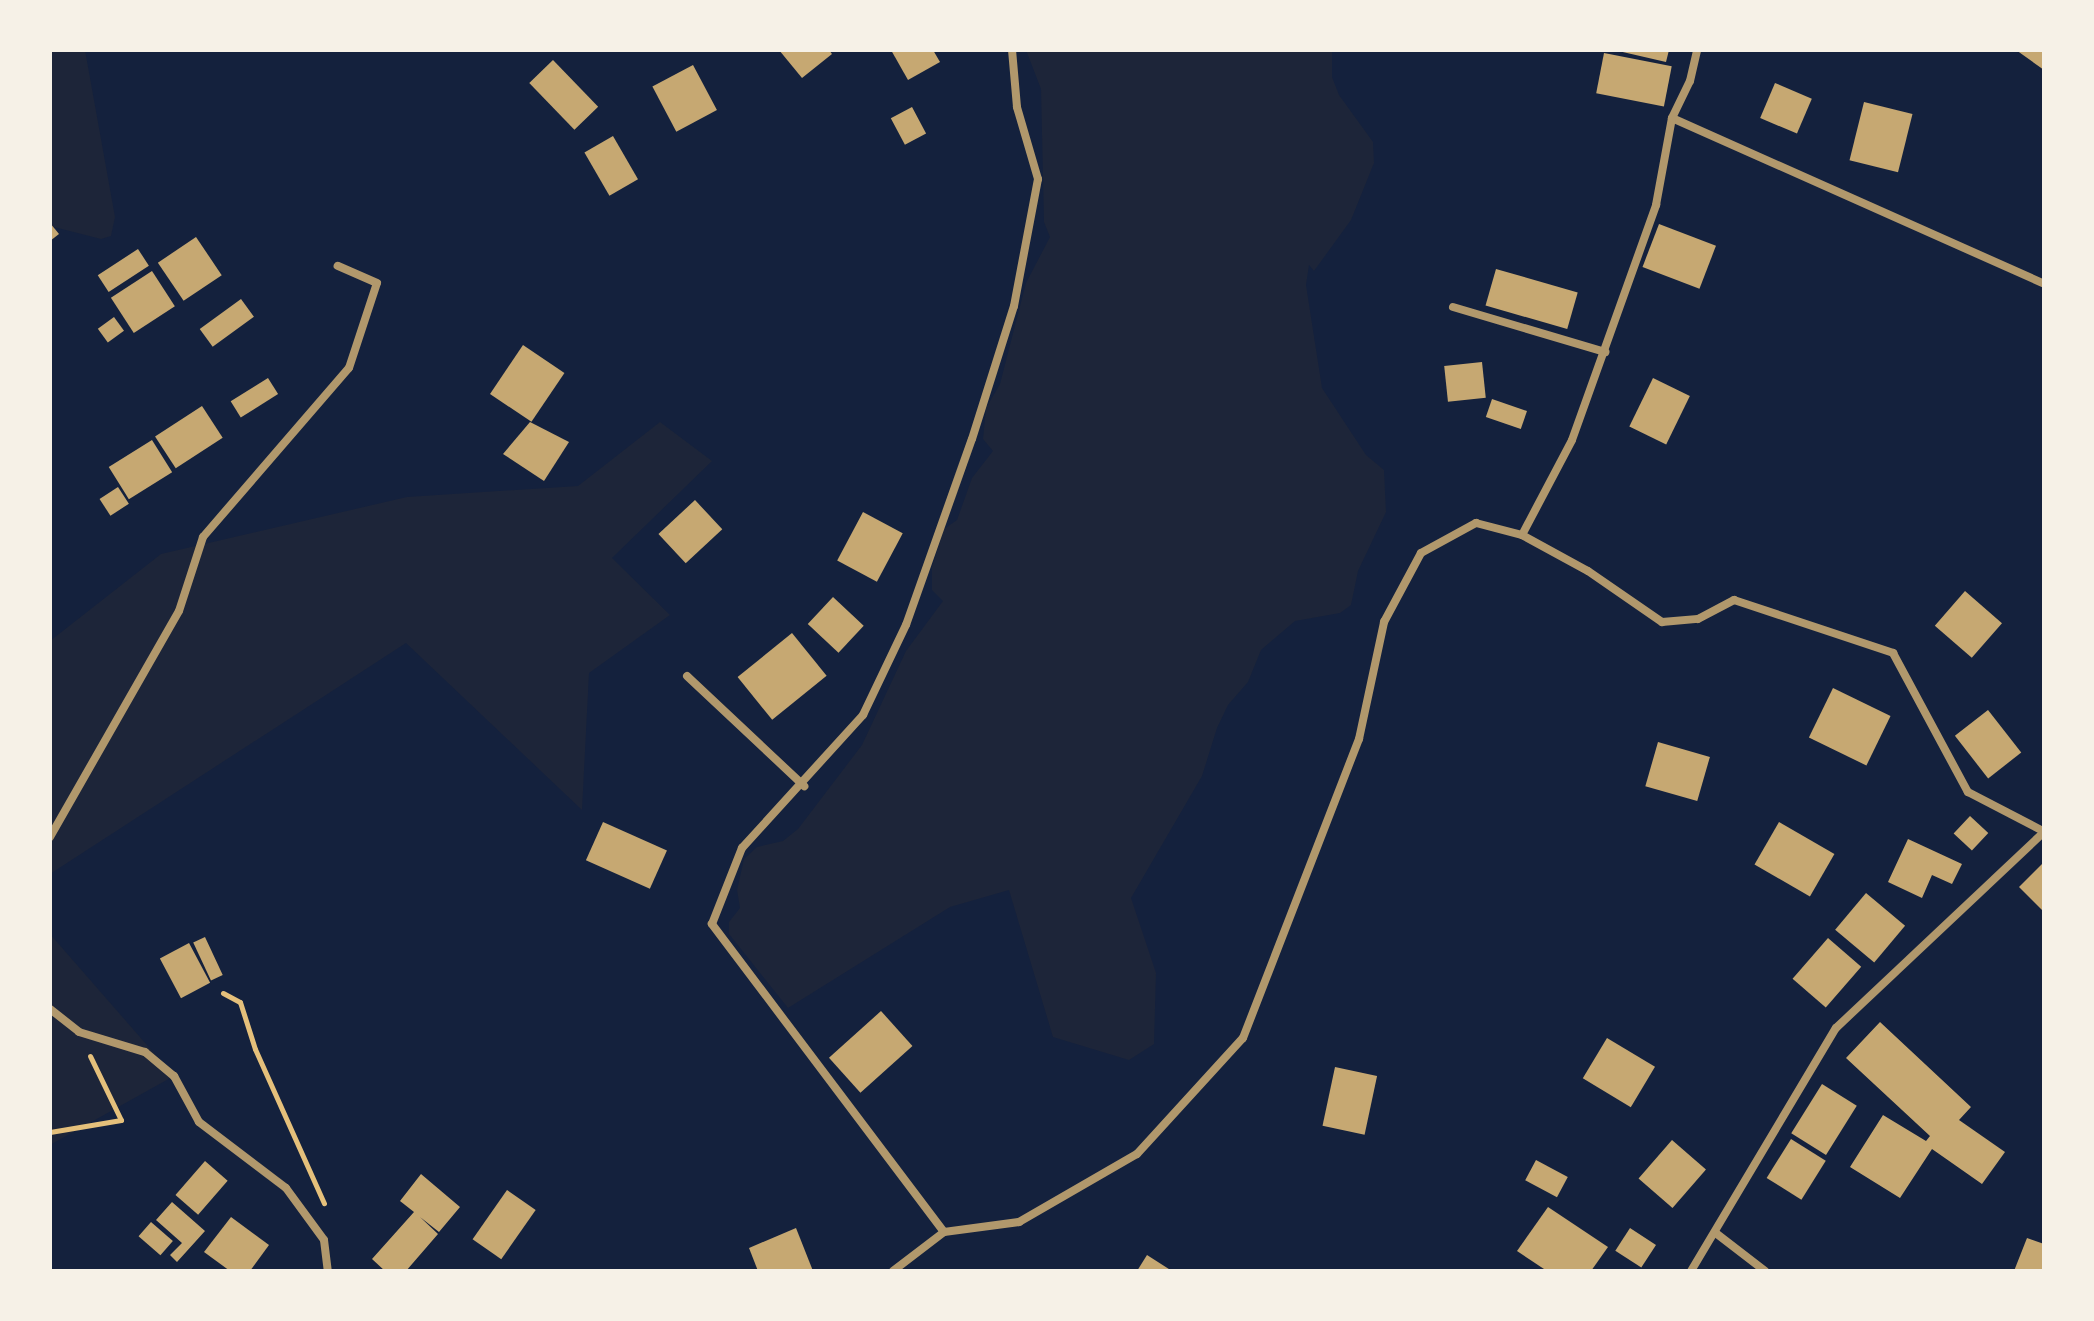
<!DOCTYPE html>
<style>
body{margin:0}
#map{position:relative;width:2094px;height:1321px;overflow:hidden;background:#14213d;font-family:Commissioner,sans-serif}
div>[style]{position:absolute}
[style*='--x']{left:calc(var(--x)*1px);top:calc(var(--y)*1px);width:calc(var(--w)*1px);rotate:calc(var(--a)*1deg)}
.green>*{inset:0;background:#1d2539}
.building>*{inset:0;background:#c6a872;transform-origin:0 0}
.path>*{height:5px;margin:-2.5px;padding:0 2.5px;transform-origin:2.5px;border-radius:2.5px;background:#e5c07b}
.minor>*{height:8px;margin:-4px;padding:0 4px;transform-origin:4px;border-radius:4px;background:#b1986c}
span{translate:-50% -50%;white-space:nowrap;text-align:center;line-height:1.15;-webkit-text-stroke:8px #f6f1e7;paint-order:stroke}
.frame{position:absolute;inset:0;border:52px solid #f6f1e7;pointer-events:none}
</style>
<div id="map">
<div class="green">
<div style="clip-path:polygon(50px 50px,85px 50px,115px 217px,111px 236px,101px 239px,50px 226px)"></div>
<div style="clip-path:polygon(1026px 50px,1332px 50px,1332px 77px,1339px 95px,1373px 142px,1374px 163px,1351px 220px,1314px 271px,1309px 265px,1306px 285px,1322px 388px,1366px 455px,1384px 470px,1386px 512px,1358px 571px,1351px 605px,1340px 613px,1295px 621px,1261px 650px,1248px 682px,1228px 705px,1217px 728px,1202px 776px,1131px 898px,1156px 973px,1154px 1044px,1129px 1060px,1053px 1037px,1009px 890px,950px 907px,788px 1008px,729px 934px,729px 922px,740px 908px,737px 890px,744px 859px,757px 847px,783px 841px,798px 829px,862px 745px,906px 651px,943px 601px,932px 590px,932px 567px,944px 529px,957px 520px,972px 478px,993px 451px,983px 439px,986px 408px,1000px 384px,1026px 283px,1050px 237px,1044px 222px,1041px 89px)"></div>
<div style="clip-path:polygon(660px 422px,712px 461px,612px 558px,670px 615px,589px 673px,582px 810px,406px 643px,50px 874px,50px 641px,161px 554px,407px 497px,578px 486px)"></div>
<div style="clip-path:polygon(50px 934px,174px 1076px,50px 1145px)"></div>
</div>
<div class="building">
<div style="clip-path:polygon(779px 50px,829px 50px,832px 54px,802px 78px)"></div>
<div style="clip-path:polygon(891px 50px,933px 50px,940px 62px,908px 80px)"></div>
<div style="clip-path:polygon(1614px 50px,1669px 50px,1666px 62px)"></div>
<div style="clip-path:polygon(2016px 50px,2044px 50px,2044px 70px)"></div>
<div style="left:1604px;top:53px;width:69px;height:41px;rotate:11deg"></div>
<div style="left:553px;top:60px;width:65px;height:33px;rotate:46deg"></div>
<div style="left:693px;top:65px;width:51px;height:46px;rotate:62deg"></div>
<div style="left:1775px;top:83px;width:40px;height:38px;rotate:23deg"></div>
<div style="left:1864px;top:102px;width:50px;height:60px;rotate:14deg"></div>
<div style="left:912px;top:107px;width:30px;height:24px;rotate:62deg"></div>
<div style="left:613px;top:136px;width:50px;height:33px;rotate:60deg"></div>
<div style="clip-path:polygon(50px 223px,59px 234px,50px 241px)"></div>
<div style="left:1659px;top:224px;width:61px;height:46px;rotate:21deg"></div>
<div style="left:196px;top:237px;width:46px;height:46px;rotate:56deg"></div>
<div style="left:138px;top:249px;width:20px;height:48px;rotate:57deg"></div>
<div style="left:1496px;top:269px;width:85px;height:38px;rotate:16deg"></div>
<div style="left:152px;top:271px;width:42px;height:49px;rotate:57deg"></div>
<div style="left:241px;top:299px;width:22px;height:51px;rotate:54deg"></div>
<div style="left:114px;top:317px;width:17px;height:20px;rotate:54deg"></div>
<div style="left:523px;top:345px;width:50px;height:59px;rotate:34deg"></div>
<div style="left:1482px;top:362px;width:36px;height:38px;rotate:84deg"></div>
<div style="left:268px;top:378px;width:19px;height:44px;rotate:58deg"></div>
<div style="left:1653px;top:378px;width:41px;height:54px;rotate:26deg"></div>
<div style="left:1492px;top:399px;width:37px;height:19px;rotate:19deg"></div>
<div style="left:202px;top:406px;width:38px;height:56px;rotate:57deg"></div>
<div style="clip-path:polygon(530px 422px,569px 442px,544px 481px,503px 454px)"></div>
<div style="left:152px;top:440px;width:38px;height:51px;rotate:58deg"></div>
<div style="left:118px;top:487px;width:20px;height:22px;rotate:57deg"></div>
<div style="left:695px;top:500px;width:40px;height:50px;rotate:47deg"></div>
<div style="left:863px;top:512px;width:45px;height:55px;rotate:28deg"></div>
<div style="left:1965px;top:591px;width:49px;height:46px;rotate:41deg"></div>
<div style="left:833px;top:597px;width:42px;height:37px;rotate:43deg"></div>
<div style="left:792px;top:633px;width:55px;height:70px;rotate:51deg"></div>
<div style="left:1833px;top:688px;width:64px;height:55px;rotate:26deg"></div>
<div style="left:1988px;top:710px;width:54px;height:42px;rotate:52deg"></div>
<div style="left:1658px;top:742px;width:54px;height:46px;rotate:16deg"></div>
<div style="left:1970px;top:816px;width:25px;height:24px;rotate:43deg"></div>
<div style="left:603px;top:822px;width:70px;height:42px;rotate:24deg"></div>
<div style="left:1779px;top:822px;width:64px;height:49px;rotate:30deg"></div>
<div style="clip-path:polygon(1908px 839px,1962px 864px,1952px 884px,1932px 875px,1922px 898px,1888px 882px)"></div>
<div style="clip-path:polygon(2044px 862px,2044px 912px,2019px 887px)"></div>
<div style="left:1866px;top:893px;width:51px;height:48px;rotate:40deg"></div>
<div style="left:205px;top:937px;width:42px;height:13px;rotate:65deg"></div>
<div style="left:1828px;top:938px;width:44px;height:54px;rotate:41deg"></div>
<div style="left:189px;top:943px;width:45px;height:33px;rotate:62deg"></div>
<div style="left:881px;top:1011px;width:47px;height:70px;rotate:48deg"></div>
<div style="clip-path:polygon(1880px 1022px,1971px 1107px,1959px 1120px,2005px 1152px,1982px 1184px,1932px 1149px,1900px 1198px,1850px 1167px,1883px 1115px,1926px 1141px,1930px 1136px,1846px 1058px)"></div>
<div style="left:1607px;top:1038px;width:56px;height:47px;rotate:31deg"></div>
<div style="left:1335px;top:1067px;width:43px;height:60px;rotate:12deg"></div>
<div style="left:1822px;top:1084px;width:41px;height:58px;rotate:32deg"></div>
<div style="left:1791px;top:1139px;width:41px;height:46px;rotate:32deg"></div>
<div style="left:1672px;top:1140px;width:45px;height:51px;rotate:41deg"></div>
<div style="left:1536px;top:1160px;width:36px;height:23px;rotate:28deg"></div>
<div style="left:205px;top:1161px;width:30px;height:45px;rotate:41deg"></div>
<div style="clip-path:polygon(421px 1174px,460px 1207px,439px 1232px,420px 1217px,438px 1234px,406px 1271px,385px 1271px,372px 1259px,414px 1212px,400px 1201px)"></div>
<div style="left:507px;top:1190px;width:35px;height:60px;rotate:35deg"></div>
<div style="clip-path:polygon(172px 1202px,205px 1231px,177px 1262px,170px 1255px,182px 1243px,156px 1220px)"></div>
<div style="clip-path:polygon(1548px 1207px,1608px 1247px,1591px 1271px,1547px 1271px,1517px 1251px)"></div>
<div style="clip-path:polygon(231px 1217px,269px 1245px,250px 1271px,230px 1271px,204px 1252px)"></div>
<div style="left:151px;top:1222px;width:29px;height:19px;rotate:41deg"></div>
<div style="clip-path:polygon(796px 1228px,813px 1271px,758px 1271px,749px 1248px)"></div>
<div style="left:1630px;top:1228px;width:31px;height:27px;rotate:33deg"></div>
<div style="clip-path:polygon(2027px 1238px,2044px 1244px,2044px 1271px,2014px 1271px)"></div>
<div style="clip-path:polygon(1147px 1255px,1172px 1271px,1137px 1271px)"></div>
</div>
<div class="path">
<div style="--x:223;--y:993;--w:19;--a:28"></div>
<div style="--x:240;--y:1002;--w:49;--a:72.3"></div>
<div style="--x:255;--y:1049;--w:169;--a:65.9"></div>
<div style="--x:50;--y:1132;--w:72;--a:-9.6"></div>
<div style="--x:121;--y:1120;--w:71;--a:-115.8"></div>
</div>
<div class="minor">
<div style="--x:1672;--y:118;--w:407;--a:24"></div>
<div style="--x:1453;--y:307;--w:159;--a:16.5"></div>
<div style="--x:1522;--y:535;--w:75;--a:28.6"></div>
<div style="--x:1588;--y:571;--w:90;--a:34.6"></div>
<div style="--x:1662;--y:622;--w:36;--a:-5"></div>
<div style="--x:1698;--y:619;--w:41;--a:-27.8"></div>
<div style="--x:1734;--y:600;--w:168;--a:18.4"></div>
<div style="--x:1893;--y:653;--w:158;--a:61.7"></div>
<div style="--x:1968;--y:792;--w:85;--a:27.5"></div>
<div style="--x:687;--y:676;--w:161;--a:43.2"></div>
<div style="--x:50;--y:837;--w:260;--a:-60.3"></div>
<div style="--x:179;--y:611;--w:78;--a:-72"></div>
<div style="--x:203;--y:537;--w:223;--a:-49.2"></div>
<div style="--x:349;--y:368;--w:89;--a:-71.8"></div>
<div style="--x:377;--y:283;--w:43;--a:-156.4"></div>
<div style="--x:50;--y:1009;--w:37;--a:38"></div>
<div style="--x:79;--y:1032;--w:69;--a:16.9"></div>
<div style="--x:145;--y:1052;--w:38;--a:40"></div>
<div style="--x:174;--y:1076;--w:52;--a:61.5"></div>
<div style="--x:199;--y:1122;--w:109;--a:37.2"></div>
<div style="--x:286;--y:1188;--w:64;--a:53.8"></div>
<div style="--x:324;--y:1240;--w:31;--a:83"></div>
<div style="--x:944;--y:1232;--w:386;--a:-127"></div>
<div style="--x:712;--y:924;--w:82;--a:-68.5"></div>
<div style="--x:742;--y:848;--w:180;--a:-47.7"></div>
<div style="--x:863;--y:715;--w:100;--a:-64.5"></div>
<div style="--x:906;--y:625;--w:197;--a:-70.5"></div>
<div style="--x:972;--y:439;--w:139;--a:-72.5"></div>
<div style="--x:1014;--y:306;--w:129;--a:-79.3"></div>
<div style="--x:1038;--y:179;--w:75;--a:-106.3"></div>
<div style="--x:1017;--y:107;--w:57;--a:-95"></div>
<div style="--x:1717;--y:1234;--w:61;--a:37.6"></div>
<div style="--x:893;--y:1271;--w:64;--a:-37.4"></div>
<div style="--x:944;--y:1232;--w:76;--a:-7.6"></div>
<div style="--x:1019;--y:1222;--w:136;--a:-30"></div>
<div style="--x:1137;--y:1154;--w:157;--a:-47.6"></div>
<div style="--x:1243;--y:1038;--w:321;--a:-68.8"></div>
<div style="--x:1359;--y:739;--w:120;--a:-77.9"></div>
<div style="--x:1384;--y:622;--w:78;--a:-61.8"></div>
<div style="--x:1421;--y:553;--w:63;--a:-28.6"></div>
<div style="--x:1476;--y:523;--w:48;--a:14.6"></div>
<div style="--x:1522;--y:535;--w:107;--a:-62.2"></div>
<div style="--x:1572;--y:440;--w:250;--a:-70.3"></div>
<div style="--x:1656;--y:205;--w:88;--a:-79.6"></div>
<div style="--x:1672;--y:118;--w:41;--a:-64.1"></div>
<div style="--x:1690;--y:81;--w:32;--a:-77"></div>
<div style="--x:1691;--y:1271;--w:283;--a:-59.2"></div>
<div style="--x:1836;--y:1028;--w:286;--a:-43.3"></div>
</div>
<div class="frame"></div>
</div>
